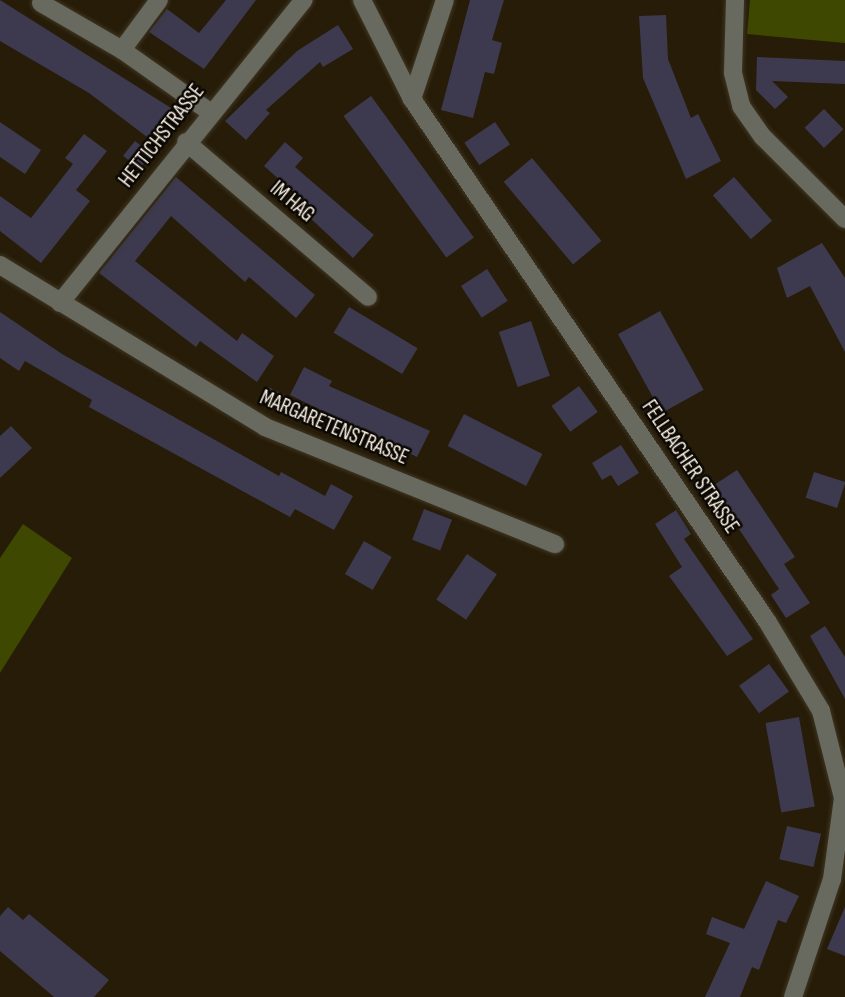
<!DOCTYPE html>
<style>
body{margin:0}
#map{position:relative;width:845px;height:997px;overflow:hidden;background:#261c08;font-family:"Sofia Sans Condensed",sans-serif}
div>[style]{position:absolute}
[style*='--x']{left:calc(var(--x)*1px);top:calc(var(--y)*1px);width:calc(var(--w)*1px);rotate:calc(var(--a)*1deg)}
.green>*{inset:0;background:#3f4800}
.building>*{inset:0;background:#3d3a4f;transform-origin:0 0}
.roads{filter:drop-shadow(0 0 2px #3f3623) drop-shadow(0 0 2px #3f3623)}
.minor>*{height:18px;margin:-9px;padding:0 9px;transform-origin:9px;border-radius:9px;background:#696a5f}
span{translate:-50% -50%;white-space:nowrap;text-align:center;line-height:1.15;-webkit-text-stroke:5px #0b0702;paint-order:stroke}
.street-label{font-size:21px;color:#faf2e6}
</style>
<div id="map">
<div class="green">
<div style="clip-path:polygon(750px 0,845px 0,845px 43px,747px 34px)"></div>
<div style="clip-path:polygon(23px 524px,72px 558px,0 673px,0 558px)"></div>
</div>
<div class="building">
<div style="clip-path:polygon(0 0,171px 108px,151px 140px,89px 93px,0 41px)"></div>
<div style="clip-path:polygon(226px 0,256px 0,204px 69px,149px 32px,167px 9px,199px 33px)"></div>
<div style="clip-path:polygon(470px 0,504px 0,492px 40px,502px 43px,494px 74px,485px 72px,473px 118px,441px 110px)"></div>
<div style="clip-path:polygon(666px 15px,668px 59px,691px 118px,698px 114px,721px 161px,686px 179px,643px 78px,639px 16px)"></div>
<div style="clip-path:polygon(338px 25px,353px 49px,323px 67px,320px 62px,266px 110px,270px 113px,246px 140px,225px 121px,297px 51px)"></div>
<div style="clip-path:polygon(757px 57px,845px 61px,845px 84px,772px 81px,788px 97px,775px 109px,756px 90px)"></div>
<div style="left:371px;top:96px;width:175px;height:34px;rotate:54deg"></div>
<div style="left:824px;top:109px;width:28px;height:27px;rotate:46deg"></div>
<div style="clip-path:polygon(0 122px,41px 150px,25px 174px,0 157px)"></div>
<div style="left:495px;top:122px;width:27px;height:37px;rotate:56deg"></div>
<div style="clip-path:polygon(84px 134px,107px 151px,76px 190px,90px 201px,41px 263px,0 231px,0 196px,31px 218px,73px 164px,65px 158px)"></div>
<div style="left:135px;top:141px;width:21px;height:19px;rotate:39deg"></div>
<div style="clip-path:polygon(285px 142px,303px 158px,295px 167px,374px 235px,353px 258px,293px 202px,298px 196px,264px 166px)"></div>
<div style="left:532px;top:158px;width:108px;height:37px;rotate:50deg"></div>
<div style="clip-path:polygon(176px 177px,315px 295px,296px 318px,249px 277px,245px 282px,171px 216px,135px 261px,237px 341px,242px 333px,274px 356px,257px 382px,200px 341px,196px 347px,99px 273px)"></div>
<div style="left:734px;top:177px;width:58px;height:28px;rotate:49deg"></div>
<div style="clip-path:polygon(822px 243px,845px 278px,845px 352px,810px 286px,787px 298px,777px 268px)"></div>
<div style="left:487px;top:269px;width:38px;height:31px;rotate:57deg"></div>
<div style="left:349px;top:307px;width:80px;height:30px;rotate:31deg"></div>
<div style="left:660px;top:311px;width:90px;height:48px;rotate:61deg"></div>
<div style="clip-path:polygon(0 312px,62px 354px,279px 476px,281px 472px,325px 496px,331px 484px,353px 496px,334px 530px,295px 509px,290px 517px,89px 407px,92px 400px,25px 361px,19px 371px,0 358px)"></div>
<div style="left:531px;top:321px;width:58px;height:34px;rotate:71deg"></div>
<div style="clip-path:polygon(304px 367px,332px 381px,329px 386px,430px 431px,417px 457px,290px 395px)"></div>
<div style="left:579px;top:386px;width:32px;height:34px;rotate:54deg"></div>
<div style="left:268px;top:387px;width:19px;height:17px;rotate:25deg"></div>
<div style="left:464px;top:414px;width:88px;height:36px;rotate:27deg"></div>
<div style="clip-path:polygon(11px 426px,32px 448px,0 478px,0 436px)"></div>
<div style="clip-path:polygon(621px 445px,639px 473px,618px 486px,611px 475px,602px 480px,592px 463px)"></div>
<div style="clip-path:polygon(737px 470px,795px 557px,784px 564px,810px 603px,786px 618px,771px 595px,779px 589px,711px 487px)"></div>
<div style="left:814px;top:472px;width:33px;height:27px;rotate:18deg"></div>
<div style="left:424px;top:509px;width:30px;height:33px;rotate:21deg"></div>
<div style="clip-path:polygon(676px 510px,691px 534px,684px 539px,753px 639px,727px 656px,669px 576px,682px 567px,655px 524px)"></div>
<div style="left:364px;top:541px;width:32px;height:38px;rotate:30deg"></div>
<div style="left:467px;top:554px;width:36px;height:55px;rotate:34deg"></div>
<div style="clip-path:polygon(825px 626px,845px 657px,845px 699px,810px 636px)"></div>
<div style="left:769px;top:664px;width:34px;height:37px;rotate:54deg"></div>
<div style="left:799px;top:717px;width:91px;height:34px;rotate:80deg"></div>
<div style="left:787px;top:826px;width:35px;height:34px;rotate:13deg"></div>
<div style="clip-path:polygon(766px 881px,799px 896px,786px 923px,778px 920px,759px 970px,752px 967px,740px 997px,705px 997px,730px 943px,706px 934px,712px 917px,744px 929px)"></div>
<div style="clip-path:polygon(8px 907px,23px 920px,29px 914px,109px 980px,94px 997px,54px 997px,0 951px,0 916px)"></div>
<div style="clip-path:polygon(845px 907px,845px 956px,827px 949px)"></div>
</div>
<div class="roads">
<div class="minor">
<div style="--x:362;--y:0;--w:111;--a:63.2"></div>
<div style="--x:412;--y:99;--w:631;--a:55.78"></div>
<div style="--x:767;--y:621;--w:105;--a:59"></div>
<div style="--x:821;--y:711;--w:90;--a:75.8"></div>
<div style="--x:843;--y:798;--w:82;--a:97.7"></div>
<div style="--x:832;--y:879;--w:124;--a:108.3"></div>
<div style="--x:735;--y:0;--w:73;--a:91.6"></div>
<div style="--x:733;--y:73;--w:34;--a:76"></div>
<div style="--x:741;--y:106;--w:38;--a:55"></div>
<div style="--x:763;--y:137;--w:116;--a:45"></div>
<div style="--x:41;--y:3;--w:94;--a:30.1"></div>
<div style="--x:122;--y:50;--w:108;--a:35.2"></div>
<div style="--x:122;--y:50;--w:62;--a:-53.5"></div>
<div style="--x:412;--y:99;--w:104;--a:-71.6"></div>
<div style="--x:186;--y:142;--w:239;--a:40.4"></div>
<div style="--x:0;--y:265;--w:311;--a:31.4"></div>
<div style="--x:265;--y:427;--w:313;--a:22"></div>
<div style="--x:60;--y:303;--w:389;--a:-51.2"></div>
</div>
</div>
<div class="street-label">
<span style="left:162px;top:136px;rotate:-52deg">HETTICHSTRASSE</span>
<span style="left:292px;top:202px;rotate:40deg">IM HAG</span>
<span style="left:334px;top:428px;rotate:23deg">MARGARETENSTRASSE</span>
<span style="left:690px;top:467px;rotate:56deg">FELLBACHER STRASSE</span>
</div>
</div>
